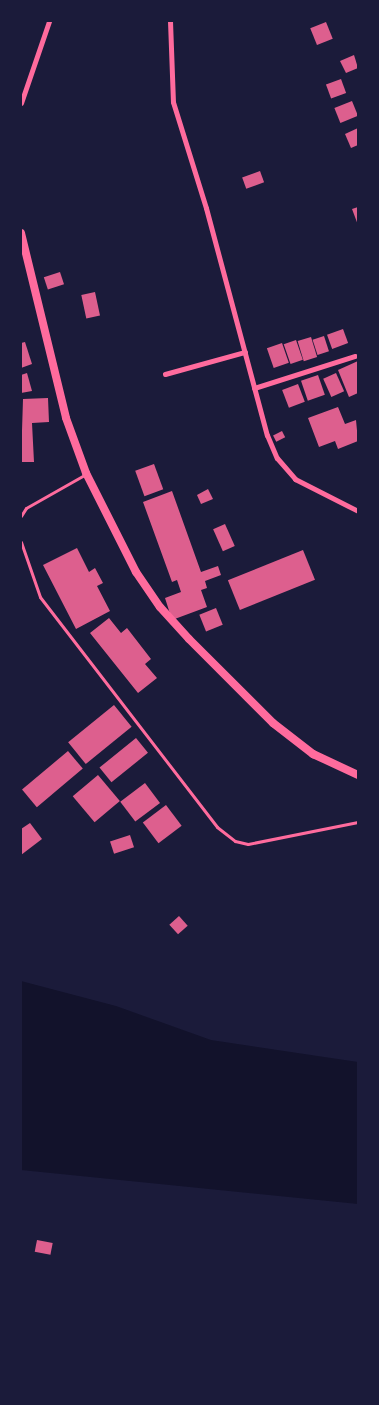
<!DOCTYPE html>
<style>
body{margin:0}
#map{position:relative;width:379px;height:1405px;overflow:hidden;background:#1b1b3a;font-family:Commissioner,sans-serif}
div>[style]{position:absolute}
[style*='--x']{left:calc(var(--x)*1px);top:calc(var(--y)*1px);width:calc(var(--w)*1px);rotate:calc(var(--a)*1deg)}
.water>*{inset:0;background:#12122b}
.building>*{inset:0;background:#dd5f8e;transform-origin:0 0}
.service>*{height:3px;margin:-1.5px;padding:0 1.5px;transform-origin:1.5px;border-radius:1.5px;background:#ff6b9d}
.minor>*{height:5px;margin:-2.5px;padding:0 2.5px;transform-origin:2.5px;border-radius:2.5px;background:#ff6b9d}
.tertiary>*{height:8px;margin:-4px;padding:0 4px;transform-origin:4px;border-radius:4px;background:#ff6b9d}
span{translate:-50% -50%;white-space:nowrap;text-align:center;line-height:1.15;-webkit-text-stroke:5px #1b1b3a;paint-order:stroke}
.frame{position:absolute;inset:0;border:22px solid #1b1b3a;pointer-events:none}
</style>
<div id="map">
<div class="water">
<div style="clip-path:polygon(21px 981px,116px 1006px,211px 1040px,358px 1062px,358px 1204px,21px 1170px)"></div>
</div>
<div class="building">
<div style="left:326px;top:22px;width:18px;height:17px;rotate:68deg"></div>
<div style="clip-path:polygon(354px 55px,358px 68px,346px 73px,340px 61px)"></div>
<div style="left:341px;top:79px;width:15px;height:16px;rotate:70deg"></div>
<div style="left:352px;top:101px;width:16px;height:19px;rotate:68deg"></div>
<div style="clip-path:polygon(358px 128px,358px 145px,351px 148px,345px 134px)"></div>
<div style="left:260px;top:171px;width:12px;height:19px;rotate:70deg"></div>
<div style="clip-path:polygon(358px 207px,358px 225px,352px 209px)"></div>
<div style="left:60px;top:272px;width:13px;height:17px;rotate:72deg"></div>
<div style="left:95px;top:292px;width:24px;height:14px;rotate:78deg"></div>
<div style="left:343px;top:329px;width:15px;height:17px;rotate:70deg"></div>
<div style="left:324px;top:336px;width:16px;height:12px;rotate:72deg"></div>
<div style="left:311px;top:337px;width:21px;height:14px;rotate:73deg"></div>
<div style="left:296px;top:340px;width:21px;height:13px;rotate:71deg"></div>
<div style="clip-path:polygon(25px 342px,32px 364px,21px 368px,21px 343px)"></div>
<div style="left:282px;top:343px;width:21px;height:16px;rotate:71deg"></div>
<div style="clip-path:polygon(358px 361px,358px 393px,349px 397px,338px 370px)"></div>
<div style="clip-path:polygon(27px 373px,32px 391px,21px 393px,21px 375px)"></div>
<div style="left:336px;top:373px;width:20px;height:14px;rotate:66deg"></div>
<div style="left:318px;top:375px;width:21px;height:18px;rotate:71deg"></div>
<div style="left:298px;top:384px;width:19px;height:17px;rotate:69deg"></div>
<div style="clip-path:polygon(48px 398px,49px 422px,32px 423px,34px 462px,21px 462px,23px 399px)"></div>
<div style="clip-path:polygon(338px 407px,345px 424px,356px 420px,358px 441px,338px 449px,335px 441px,319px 447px,308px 418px)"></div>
<div style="left:282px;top:431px;width:7px;height:10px;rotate:63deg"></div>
<div style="left:154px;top:464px;width:27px;height:20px;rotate:70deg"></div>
<div style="clip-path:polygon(208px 489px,213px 499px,201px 504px,197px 495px)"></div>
<div style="clip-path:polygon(172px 491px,201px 572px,218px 566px,221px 575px,205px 581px,207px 588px,201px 590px,207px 607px,172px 620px,165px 598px,181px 592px,177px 580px,172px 582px,143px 502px)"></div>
<div style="left:225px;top:524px;width:24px;height:13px;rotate:66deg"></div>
<div style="clip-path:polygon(77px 548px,89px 572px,95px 568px,103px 583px,97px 586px,110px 611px,76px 629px,43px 565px)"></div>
<div style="left:303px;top:550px;width:32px;height:81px;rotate:68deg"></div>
<div style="left:216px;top:608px;width:18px;height:18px;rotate:68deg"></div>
<div style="clip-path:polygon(109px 618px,121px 633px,127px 628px,151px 659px,145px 664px,157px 678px,138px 693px,90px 633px)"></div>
<div style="left:114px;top:705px;width:28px;height:59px;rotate:51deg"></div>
<div style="left:136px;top:738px;width:19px;height:47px;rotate:51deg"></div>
<div style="left:68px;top:751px;width:23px;height:60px;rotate:50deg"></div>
<div style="left:98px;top:775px;width:34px;height:33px;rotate:50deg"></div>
<div style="left:145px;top:783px;width:25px;height:31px;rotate:53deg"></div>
<div style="left:166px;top:805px;width:26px;height:29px;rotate:53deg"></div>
<div style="clip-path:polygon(30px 823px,42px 839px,21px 855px,21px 829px)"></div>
<div style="left:130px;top:835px;width:13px;height:21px;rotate:72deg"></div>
<div style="left:179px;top:916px;width:13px;height:13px;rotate:48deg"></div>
<div style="left:37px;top:1240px;width:16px;height:12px;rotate:11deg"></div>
</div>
<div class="service">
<div style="--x:21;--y:516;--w:9;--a:-58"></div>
<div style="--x:26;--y:508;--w:69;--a:-29.5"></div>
<div style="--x:21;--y:542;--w:58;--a:70.9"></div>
<div style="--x:40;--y:597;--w:290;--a:52.4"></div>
<div style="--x:217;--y:827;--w:23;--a:38"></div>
<div style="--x:235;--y:841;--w:13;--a:13"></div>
<div style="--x:248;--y:844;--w:112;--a:-11.3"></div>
</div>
<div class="minor">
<div style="--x:170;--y:21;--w:81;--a:87.9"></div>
<div style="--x:173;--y:102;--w:111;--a:72.7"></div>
<div style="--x:206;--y:208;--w:235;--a:75"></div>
<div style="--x:267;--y:435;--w:25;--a:67"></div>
<div style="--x:277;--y:458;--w:28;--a:49"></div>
<div style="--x:295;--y:479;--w:71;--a:26.9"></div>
<div style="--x:21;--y:103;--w:87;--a:-71.1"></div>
<div style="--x:165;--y:374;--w:83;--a:-15.4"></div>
<div style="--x:254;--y:388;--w:106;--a:-17.6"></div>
</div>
<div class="tertiary">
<div style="--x:21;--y:233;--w:190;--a:76.3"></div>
<div style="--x:66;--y:418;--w:59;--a:70"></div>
<div style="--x:86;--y:473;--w:111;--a:63.2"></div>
<div style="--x:136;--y:572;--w:42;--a:55.6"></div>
<div style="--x:160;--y:607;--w:43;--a:47.8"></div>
<div style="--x:189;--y:639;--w:119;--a:45"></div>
<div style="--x:273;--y:723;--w:51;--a:37.8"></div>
<div style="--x:313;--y:754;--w:50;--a:25"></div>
</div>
<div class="frame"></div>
</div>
